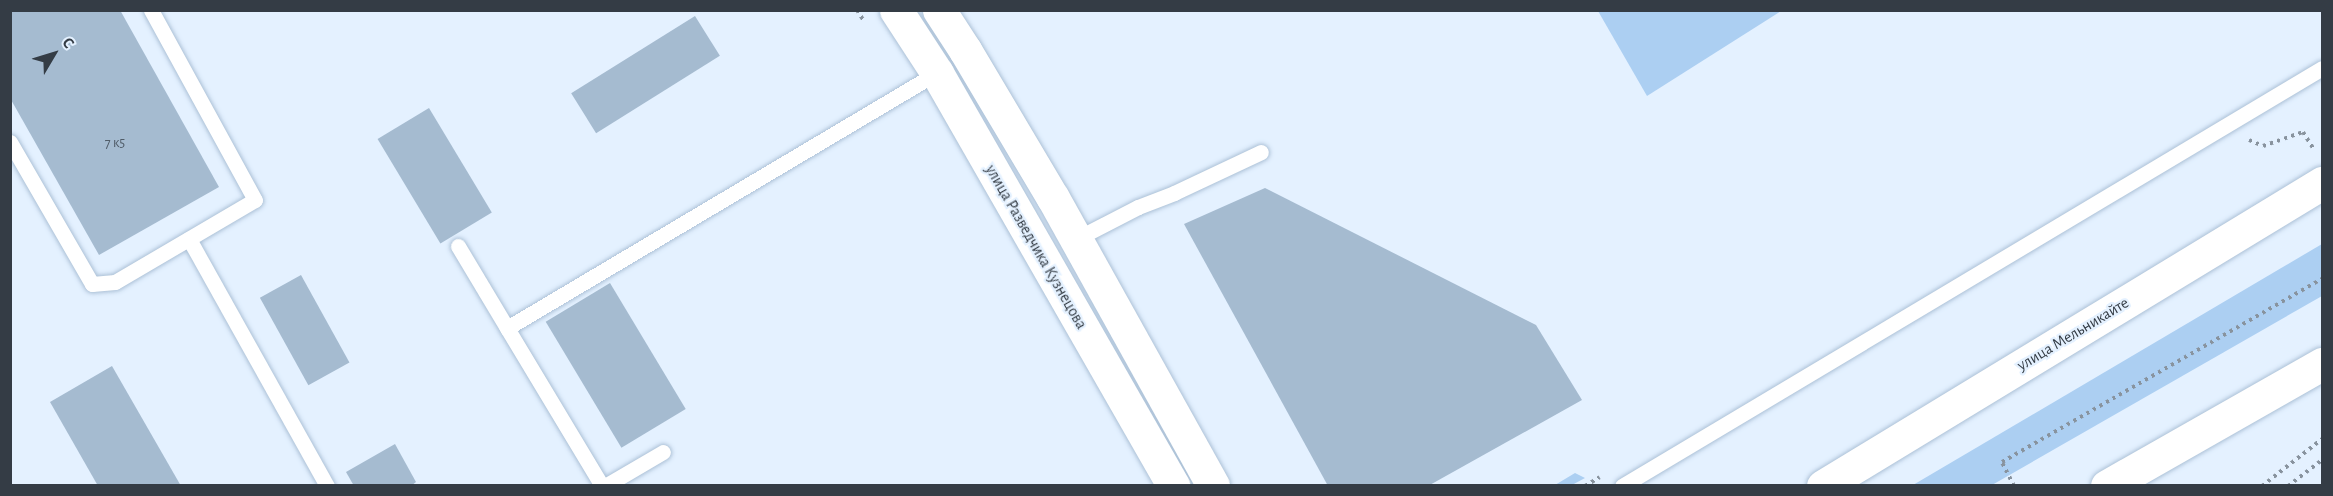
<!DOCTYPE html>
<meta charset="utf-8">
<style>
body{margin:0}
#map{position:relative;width:2333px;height:496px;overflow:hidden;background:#e4f1ff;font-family:"Alegreya Sans",sans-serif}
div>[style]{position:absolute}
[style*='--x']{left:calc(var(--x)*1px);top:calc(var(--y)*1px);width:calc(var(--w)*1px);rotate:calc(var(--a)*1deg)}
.green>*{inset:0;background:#accff2}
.building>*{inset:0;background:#a5bbd0;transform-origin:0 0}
.path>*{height:4px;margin-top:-2px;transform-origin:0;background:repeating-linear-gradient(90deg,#88939e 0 3px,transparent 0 7.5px)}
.roads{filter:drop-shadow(0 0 2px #acc1d7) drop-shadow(0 0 2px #acc1d7)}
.service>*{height:15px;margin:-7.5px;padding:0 7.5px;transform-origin:7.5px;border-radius:7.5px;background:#fff}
.secondary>*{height:33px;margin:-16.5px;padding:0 16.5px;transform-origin:16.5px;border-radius:16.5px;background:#fff}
span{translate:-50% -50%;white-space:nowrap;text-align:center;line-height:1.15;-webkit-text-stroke:4.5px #e4f1ff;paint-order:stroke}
.number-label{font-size:14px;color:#505c68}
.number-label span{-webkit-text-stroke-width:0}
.street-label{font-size:16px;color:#343c45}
.frame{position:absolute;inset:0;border:12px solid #343c45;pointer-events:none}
.north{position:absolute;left:24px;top:24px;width:60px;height:60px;-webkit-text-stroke:4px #e4f1ff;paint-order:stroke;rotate:52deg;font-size:16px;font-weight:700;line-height:24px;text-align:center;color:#343c45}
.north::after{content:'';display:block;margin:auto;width:21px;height:27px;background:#343c45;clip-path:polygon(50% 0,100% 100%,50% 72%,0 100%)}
</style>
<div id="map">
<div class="green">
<div style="clip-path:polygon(1598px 11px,1781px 11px,1647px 96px)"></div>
<div style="clip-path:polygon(2322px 244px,2322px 296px,1992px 485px,1913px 485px)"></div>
<div style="clip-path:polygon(1575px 473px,1585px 478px,1572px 485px,1555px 485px)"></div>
</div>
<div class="building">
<div style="clip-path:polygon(10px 10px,120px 10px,219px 187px,99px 255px,10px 98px)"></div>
<div style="left:695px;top:16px;width:47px;height:146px;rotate:58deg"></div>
<div style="left:429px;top:108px;width:122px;height:60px;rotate:59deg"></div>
<div style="clip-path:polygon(1265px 188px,1536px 325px,1582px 400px,1428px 486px,1328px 486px,1184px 224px)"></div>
<div style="left:301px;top:275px;width:100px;height:47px;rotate:61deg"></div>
<div style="left:610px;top:283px;width:147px;height:75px;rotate:59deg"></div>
<div style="clip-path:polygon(112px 366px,181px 486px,98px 486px,50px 402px)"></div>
<div style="clip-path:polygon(395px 444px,416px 482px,411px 486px,354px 486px,346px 472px)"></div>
</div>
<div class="path">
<div style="--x:857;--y:10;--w:13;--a:58"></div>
<div style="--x:2249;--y:140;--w:15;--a:23"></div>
<div style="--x:2263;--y:146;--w:42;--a:-19.3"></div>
<div style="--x:2303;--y:132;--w:22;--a:58"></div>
<div style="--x:1585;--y:486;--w:17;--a:-31"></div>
<div style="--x:2014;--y:486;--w:27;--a:-117"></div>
<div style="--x:2002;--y:462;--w:369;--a:-29.8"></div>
<div style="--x:2262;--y:486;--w:76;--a:-38.1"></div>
<div style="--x:2288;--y:486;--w:43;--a:-37.4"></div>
</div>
<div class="roads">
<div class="service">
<div style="--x:10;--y:142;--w:164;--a:60"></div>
<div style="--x:92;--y:284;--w:23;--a:-5"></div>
<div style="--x:115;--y:282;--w:162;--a:-30.4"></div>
<div style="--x:255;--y:200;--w:217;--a:-118.7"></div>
<div style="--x:189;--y:239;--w:283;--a:60.8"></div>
<div style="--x:1074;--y:240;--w:72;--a:-27.3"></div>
<div style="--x:1138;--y:207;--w:39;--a:-21"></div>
<div style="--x:1174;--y:193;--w:96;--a:-25.2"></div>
<div style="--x:458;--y:246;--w:96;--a:59.1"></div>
<div style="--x:602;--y:486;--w:184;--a:-121"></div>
<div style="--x:507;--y:328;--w:500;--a:-30.7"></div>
<div style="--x:605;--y:486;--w:67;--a:-30.4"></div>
<div style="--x:1622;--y:486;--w:815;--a:-30.84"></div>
</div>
<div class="secondary">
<div style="--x:896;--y:10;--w:75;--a:56.9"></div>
<div style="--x:937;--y:73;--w:476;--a:60.2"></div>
<div style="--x:939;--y:10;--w:48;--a:57"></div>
<div style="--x:965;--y:50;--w:172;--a:59.3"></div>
<div style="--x:1053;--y:198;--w:329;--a:60.9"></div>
<div style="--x:1823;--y:486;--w:584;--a:-31.27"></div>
<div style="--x:2107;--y:486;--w:247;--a:-29.6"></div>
</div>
</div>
<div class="number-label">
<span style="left:115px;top:143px">7 к5</span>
</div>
<div class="street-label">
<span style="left:1036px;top:247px;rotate:60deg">улица Разведчика Кузнецова</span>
<span style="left:2073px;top:334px;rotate:-31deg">улица Мельникайте</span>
</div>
<div class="frame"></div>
<div class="north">С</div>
</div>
